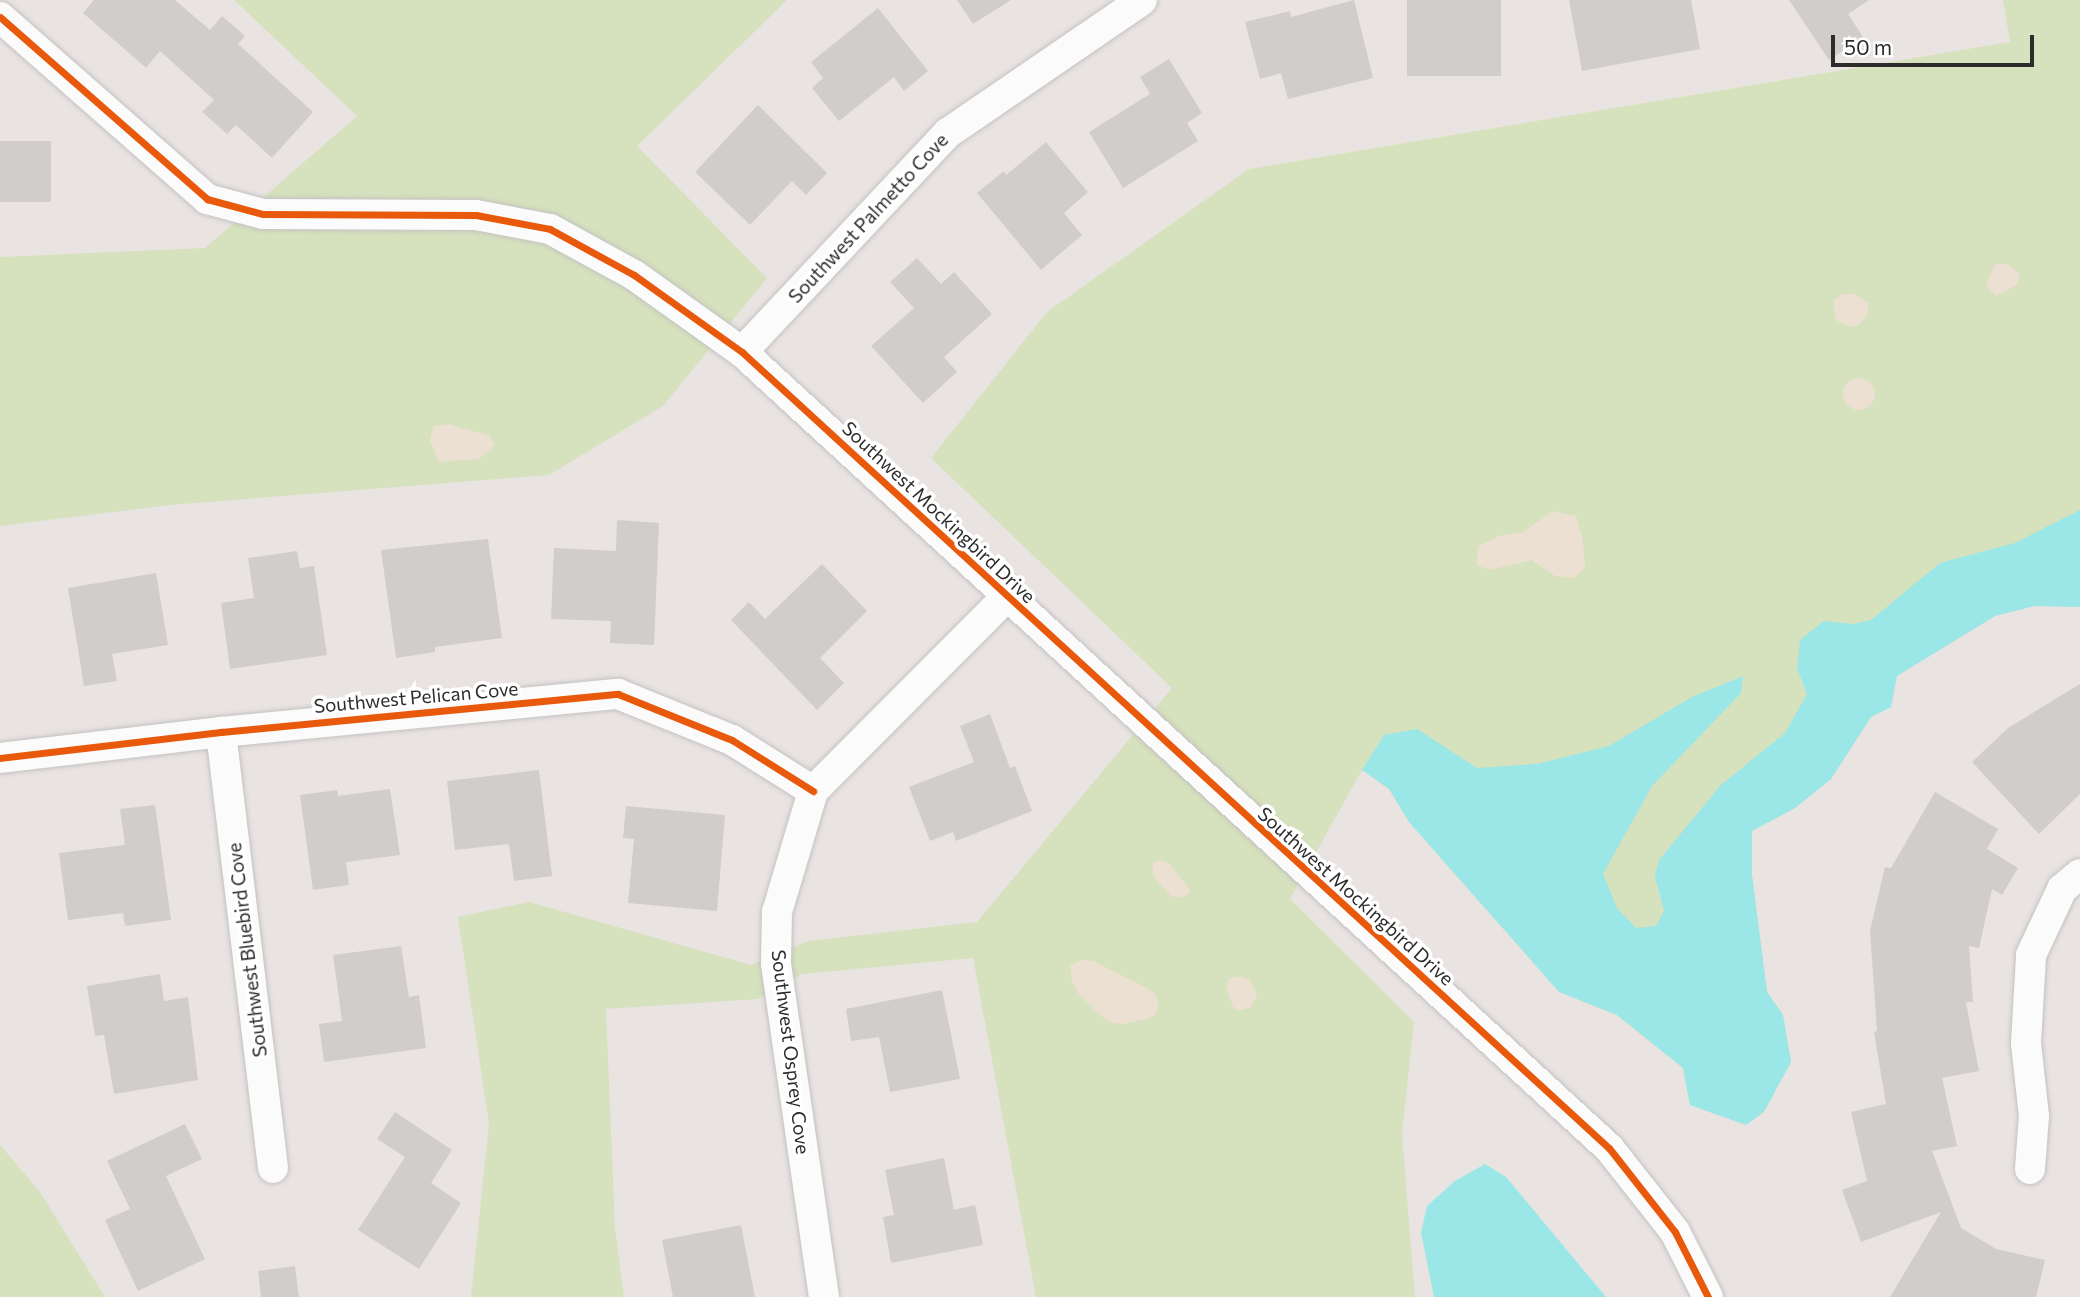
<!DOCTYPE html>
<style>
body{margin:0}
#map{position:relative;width:2080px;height:1297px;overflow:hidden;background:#e9e4e2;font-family:Commissioner,sans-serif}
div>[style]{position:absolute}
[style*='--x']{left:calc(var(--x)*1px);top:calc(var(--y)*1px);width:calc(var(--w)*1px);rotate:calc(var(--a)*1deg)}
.green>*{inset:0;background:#d6e1bd}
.sand>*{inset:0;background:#ece0d2}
.round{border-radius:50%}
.water>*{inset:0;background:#9be6e6}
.building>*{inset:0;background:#d0cdcb;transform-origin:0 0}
.roads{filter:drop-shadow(0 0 2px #c4c2c2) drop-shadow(0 0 2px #c4c2c2)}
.street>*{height:30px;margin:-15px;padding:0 15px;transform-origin:15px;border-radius:15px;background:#fcfbfb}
.cycleway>*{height:7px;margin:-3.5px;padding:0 3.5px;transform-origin:3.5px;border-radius:3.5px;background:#e8590c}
span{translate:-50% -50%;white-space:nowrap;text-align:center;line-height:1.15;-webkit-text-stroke:7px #fff;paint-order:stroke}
.street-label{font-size:19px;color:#2c2c2c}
.scale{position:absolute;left:1831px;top:35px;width:203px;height:32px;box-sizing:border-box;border:4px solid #2c2c2c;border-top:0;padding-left:9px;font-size:21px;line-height:24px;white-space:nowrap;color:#2c2c2c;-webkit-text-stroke:5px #fff;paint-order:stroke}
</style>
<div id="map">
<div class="green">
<div style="clip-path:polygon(234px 0,787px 0,637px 146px,767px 278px,663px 406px,549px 475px,170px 505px,0 526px,0 257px,205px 248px,357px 116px)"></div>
<div style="clip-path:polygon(2003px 0,2080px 0,2080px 607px,2034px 606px,1995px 616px,1897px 676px,1891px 707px,1871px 717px,1831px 779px,1795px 808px,1752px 831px,1752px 875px,1767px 992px,1783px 1015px,1791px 1062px,1764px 1112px,1746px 1125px,1690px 1105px,1683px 1068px,1617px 1015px,1559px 992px,1409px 822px,1389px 789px,1362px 770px,1290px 899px,1414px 1022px,1402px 1134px,1415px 1297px,1036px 1297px,973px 958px,802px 974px,758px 999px,606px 1009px,615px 1228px,624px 1297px,471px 1297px,489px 1124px,458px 917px,529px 902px,751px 965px,808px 941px,977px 922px,1172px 688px,931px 458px,1047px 312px,1249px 169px,2010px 42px)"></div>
<div style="clip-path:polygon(0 1145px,40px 1192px,105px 1297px,0 1297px)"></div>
</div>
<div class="sand">
<div style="clip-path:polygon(1995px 264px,2008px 264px,2020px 274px,2018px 284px,1996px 296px,1986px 285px)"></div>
<div style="clip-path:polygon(1842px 294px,1855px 294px,1868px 303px,1868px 313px,1860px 324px,1850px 327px,1836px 320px,1833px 301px)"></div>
<div class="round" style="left:1843px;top:378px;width:32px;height:32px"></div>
<div style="clip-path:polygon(448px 424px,490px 436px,495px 445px,479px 459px,439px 462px,430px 441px,431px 435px,434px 426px)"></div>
<div style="clip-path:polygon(1553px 511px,1576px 516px,1583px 541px,1585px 567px,1574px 578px,1555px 576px,1532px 560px,1489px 570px,1477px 565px,1478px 546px,1499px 536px,1523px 532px)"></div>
<div style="clip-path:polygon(1159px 860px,1169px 863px,1191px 891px,1183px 898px,1171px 896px,1153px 876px,1153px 864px)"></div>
<div style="clip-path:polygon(1081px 960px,1093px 961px,1147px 988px,1155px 994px,1159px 1006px,1154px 1015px,1148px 1019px,1123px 1024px,1111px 1023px,1101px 1016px,1079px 994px,1072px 982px,1070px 966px)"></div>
<div style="clip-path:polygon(1239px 976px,1250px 980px,1257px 995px,1251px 1007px,1239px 1011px,1233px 1007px,1226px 987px,1229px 978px)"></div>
</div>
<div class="water">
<div style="clip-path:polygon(2080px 510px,2080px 607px,2034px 606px,1995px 616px,1897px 676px,1891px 707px,1871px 717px,1831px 779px,1795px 808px,1752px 831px,1752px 875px,1767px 992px,1783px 1015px,1791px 1062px,1764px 1112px,1746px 1125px,1690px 1105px,1683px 1068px,1617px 1015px,1559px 992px,1409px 822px,1389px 789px,1362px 770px,1384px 735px,1417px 729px,1477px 768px,1537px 764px,1609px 746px,1692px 697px,1743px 676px,1741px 693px,1652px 786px,1603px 874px,1617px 908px,1636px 928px,1656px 926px,1664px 911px,1655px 876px,1659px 860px,1721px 785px,1785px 733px,1807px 694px,1797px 668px,1800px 640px,1824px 621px,1853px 624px,1871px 620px,1940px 563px,2015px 543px)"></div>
<div style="clip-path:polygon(1485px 1164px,1506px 1177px,1606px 1297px,1434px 1297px,1421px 1233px,1427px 1206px,1455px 1181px)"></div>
</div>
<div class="building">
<div style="clip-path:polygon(94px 0,175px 0,210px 30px,222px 16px,245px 36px,238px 44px,313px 112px,272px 158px,236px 125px,227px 134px,202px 112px,214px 100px,160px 51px,146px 68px,83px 13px)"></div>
<div style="clip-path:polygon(957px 0,1011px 0,973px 24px)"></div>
<div style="clip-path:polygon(1354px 0,1373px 78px,1288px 99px,1281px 73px,1260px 79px,1245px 22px,1290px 11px,1291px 17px)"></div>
<div style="left:1407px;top:0;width:94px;height:76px"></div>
<div style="clip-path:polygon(1569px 0,1691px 0,1700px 49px,1582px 71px)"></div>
<div style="clip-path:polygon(1789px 0,1869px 0,1848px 14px,1863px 37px,1829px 60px)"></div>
<div style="clip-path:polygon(878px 8px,928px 71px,904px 91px,894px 77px,839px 121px,812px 88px,823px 78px,811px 62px)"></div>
<div style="clip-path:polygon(1169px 59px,1202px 113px,1187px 123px,1198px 141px,1123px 188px,1089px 132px,1150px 94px,1140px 77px)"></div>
<div style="clip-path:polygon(758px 105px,827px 173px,806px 195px,792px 181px,750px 225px,695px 172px)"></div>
<div style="left:0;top:141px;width:51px;height:61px"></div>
<div style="clip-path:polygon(1046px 142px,1088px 192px,1064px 213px,1082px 235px,1041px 270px,977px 193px,1004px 171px,1006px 175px)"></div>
<div style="clip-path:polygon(917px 258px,941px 284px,954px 272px,992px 314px,944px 357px,957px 372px,923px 403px,871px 346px,914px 308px,890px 282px)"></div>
<div style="clip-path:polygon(617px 520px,659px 523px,654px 645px,610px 643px,611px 621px,551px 619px,554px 548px,616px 551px)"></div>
<div style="clip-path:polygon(488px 539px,502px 638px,435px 647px,435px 652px,396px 658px,381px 550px)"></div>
<div style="clip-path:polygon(297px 551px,300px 568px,314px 566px,327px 655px,230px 669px,221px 603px,254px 598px,248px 558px)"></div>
<div style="clip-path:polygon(822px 564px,867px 611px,820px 658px,844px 683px,817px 710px,731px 620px,749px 602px,765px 619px)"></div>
<div style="clip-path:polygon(156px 573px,168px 645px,112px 654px,117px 681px,84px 686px,68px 588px)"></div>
<div style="clip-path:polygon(2080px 684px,2080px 794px,2039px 834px,1972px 762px,2008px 728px)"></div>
<div style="clip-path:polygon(990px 714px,1010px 768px,1015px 766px,1032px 811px,956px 841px,953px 832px,930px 841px,909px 787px,974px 762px,960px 726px)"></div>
<div style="clip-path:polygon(539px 770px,552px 876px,514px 881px,509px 844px,455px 850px,447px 781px)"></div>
<div style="clip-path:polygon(390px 789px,400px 855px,346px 862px,349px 885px,313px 890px,300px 795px,337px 790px,338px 796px)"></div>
<div style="clip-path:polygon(1935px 792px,1998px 829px,1987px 849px,2018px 868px,2002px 895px,1992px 889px,1979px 948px,1969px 946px,1973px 1002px,1966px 1002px,1979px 1071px,1942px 1078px,1957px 1146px,1932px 1151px,1961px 1228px,1996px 1249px,2045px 1260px,2036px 1297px,1890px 1297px,1941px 1212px,1861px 1242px,1842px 1190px,1867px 1181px,1851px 1112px,1886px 1104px,1874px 1032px,1877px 1031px,1870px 931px,1885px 867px,1891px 868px)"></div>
<div style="clip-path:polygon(155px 805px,171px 920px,125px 926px,123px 913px,68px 920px,59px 853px,125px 845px,120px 809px)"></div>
<div style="clip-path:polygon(626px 806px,725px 815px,717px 911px,628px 903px,634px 839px,623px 838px)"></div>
<div style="clip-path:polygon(401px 946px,409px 997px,419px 995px,426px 1048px,324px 1062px,319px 1024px,342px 1021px,333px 955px)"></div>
<div style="clip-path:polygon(160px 974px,164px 1001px,188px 997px,198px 1080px,114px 1094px,104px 1035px,95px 1036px,87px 986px)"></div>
<div style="clip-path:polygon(942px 990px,960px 1079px,890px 1092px,879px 1037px,851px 1041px,846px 1009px)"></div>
<div style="clip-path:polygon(395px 1112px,452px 1150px,431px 1183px,461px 1203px,419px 1269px,358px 1230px,405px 1157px,377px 1139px)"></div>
<div style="clip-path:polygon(185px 1124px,202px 1159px,166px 1176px,205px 1259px,138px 1291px,105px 1220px,130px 1209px,107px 1161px)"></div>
<div style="clip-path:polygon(944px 1158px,954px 1210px,975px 1205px,983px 1245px,891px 1263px,883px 1217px,894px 1215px,885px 1170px)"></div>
<div style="clip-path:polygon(741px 1225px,755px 1297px,673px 1297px,662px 1240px)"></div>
<div style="clip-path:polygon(295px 1266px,299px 1297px,261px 1297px,258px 1271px)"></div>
</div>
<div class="roads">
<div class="street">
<div style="--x:0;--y:17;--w:276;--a:41.3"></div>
<div style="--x:207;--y:199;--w:58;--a:15"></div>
<div style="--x:263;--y:214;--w:213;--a:0.3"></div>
<div style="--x:476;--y:215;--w:75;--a:10.7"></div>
<div style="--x:550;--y:229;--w:96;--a:28.7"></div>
<div style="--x:634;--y:275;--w:133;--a:35.5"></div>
<div style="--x:742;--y:352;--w:1177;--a:42.56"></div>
<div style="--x:1609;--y:1148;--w:107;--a:51.8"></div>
<div style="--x:1675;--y:1232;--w:73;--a:63.1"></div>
<div style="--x:742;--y:352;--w:301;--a:-46.8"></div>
<div style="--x:948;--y:133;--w:235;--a:-34.4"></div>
<div style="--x:221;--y:732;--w:439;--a:83.2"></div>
<div style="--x:0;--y:758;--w:223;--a:-6.7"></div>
<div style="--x:221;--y:732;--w:399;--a:-5.5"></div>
<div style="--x:618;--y:694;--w:123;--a:22"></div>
<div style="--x:732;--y:740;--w:96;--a:32.2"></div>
<div style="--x:2030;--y:1169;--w:53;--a:-85.7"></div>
<div style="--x:2034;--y:1116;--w:73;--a:-96.3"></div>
<div style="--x:2026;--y:1043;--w:88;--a:-86.7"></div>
<div style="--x:2031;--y:955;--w:73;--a:-64.8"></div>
<div style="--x:2062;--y:889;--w:23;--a:-40"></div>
<div style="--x:824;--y:1297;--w:337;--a:-98.2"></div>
<div style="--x:776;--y:963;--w:51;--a:-88.9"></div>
<div style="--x:777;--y:912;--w:126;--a:-73.4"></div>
<div style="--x:813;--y:791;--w:274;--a:-45.1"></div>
</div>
</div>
<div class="cycleway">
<div style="--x:0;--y:17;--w:276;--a:41.3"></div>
<div style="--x:207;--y:199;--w:58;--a:15"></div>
<div style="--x:263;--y:214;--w:213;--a:0.3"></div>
<div style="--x:476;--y:215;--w:75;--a:10.7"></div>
<div style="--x:550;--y:229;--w:96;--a:28.7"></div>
<div style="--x:634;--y:275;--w:133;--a:35.5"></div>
<div style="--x:742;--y:352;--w:1177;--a:42.56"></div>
<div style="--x:1609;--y:1148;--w:107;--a:51.8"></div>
<div style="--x:1675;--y:1232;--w:73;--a:63.1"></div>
<div style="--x:0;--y:758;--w:223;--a:-6.7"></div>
<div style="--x:221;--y:732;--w:399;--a:-5.5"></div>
<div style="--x:618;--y:694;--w:123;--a:22"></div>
<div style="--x:732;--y:740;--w:96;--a:32.2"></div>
</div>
<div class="street-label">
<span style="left:868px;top:218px;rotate:-47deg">Southwest Palmetto Cove</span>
<span style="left:939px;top:512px;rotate:43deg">Southwest Mockingbird Drive</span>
<span style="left:416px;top:697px;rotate:-5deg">Southwest Pelican Cove</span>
<span style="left:1356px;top:896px;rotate:42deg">Southwest Mockingbird Drive</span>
<span style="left:247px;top:950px;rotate:-97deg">Southwest Bluebird Cove</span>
<span style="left:791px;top:1052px;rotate:83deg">Southwest Osprey Cove</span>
</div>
<div class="scale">50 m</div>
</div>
